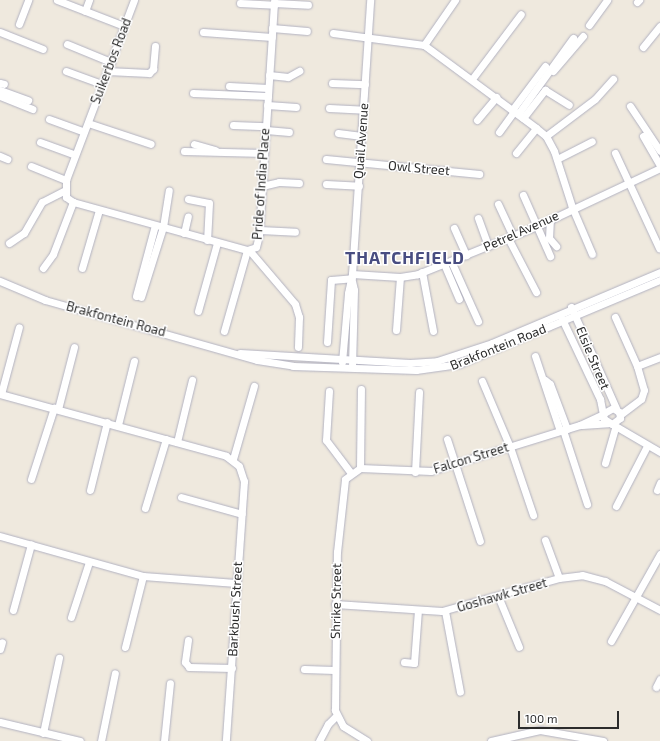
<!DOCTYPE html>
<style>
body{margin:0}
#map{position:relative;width:660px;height:741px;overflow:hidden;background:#efe9de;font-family:"Exo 2",sans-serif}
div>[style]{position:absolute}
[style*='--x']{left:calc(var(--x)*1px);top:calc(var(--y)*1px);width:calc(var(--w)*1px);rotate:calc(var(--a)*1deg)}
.roads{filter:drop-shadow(0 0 1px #b2b2c1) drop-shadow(0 0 1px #b2b2c1)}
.minor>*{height:7px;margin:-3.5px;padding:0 3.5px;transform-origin:3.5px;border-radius:3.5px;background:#fff}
span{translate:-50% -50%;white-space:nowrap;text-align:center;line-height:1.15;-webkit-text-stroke:3px #fff;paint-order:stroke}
.street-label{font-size:13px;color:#2c2c2c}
.district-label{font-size:17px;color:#484d81;font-weight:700;letter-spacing:1px}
.scale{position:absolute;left:518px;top:711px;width:101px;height:18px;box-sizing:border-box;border:2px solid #2c2c2c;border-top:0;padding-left:5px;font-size:12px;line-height:14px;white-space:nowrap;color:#2c2c2c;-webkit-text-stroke:3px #fff;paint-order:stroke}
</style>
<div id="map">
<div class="roads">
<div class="minor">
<div style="--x:57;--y:0;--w:72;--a:21.2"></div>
<div style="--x:134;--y:0;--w:192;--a:110.7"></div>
<div style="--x:66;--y:180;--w:17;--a:90"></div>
<div style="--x:66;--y:197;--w:9;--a:36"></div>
<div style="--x:73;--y:202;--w:180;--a:15.4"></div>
<div style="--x:247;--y:250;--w:9;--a:-18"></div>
<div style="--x:256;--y:247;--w:12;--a:-76"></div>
<div style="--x:259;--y:235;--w:235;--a:-86.3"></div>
<div style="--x:637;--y:2;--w:3;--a:-45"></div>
<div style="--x:240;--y:3;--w:34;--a:3"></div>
<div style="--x:274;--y:3;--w:34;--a:3"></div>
<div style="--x:85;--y:11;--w:12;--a:-70"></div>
<div style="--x:19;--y:24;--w:26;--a:-69"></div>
<div style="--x:589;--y:25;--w:31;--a:-54"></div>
<div style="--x:272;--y:28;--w:35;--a:5"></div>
<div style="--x:0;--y:32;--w:46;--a:21.6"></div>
<div style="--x:203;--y:32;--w:69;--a:4.1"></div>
<div style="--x:333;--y:33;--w:92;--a:7.5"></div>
<div style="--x:424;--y:45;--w:139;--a:36.5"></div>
<div style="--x:536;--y:128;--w:13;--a:39"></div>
<div style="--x:546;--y:136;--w:17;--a:62"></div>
<div style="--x:554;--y:151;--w:59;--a:72.2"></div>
<div style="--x:572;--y:207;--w:51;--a:66.9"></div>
<div style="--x:67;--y:44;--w:48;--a:22.2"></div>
<div style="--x:424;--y:45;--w:55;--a:-55.4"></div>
<div style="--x:643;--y:47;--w:27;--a:-51"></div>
<div style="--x:66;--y:71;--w:38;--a:20"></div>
<div style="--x:107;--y:71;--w:42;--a:2.7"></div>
<div style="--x:149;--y:73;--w:6;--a:-45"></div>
<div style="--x:153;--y:69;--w:23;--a:-85"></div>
<div style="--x:553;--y:71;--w:46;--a:-49.4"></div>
<div style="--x:269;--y:75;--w:19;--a:6"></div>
<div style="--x:288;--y:77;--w:13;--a:-29"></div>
<div style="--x:472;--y:79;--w:81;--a:-53"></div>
<div style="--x:0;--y:83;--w:4;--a:14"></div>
<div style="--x:332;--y:83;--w:33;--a:2"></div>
<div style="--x:229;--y:86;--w:39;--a:3"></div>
<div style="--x:0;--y:90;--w:30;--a:20"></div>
<div style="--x:193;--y:93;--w:75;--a:2.3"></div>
<div style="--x:0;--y:96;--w:35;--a:22"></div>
<div style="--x:267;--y:105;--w:29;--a:4"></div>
<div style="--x:630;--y:106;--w:54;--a:56.3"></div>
<div style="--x:329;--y:108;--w:35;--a:3"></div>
<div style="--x:512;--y:110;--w:55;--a:-53.1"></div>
<div style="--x:518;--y:114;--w:94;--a:-54.1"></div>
<div style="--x:523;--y:118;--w:36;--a:-52"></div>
<div style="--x:545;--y:90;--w:28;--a:32"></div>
<div style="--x:49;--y:119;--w:37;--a:20"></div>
<div style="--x:477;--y:120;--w:30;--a:-50"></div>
<div style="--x:88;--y:123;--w:66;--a:18.4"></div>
<div style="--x:233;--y:125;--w:33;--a:2"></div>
<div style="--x:266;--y:130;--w:23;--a:5"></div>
<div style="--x:499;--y:132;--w:26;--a:-54"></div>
<div style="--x:338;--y:133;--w:24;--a:7"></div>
<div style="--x:546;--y:136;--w:61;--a:-37.1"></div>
<div style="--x:595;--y:99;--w:27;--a:-48"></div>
<div style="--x:643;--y:136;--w:34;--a:60"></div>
<div style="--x:40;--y:142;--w:37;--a:20"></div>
<div style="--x:194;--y:144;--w:22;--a:16"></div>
<div style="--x:184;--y:151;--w:80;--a:1.4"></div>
<div style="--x:516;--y:153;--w:32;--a:-51"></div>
<div style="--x:615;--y:153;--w:105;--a:65.1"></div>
<div style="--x:0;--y:156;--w:8;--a:23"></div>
<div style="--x:326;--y:159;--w:154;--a:5.6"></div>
<div style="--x:557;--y:159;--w:39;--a:-27"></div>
<div style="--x:31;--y:166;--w:38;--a:22"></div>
<div style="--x:326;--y:184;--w:33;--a:3"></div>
<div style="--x:262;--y:186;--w:17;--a:-13"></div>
<div style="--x:279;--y:182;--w:20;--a:3"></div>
<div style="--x:523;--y:195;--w:67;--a:66.1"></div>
<div style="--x:188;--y:199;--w:21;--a:11"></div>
<div style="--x:209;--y:203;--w:37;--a:93"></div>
<div style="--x:498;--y:204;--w:35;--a:65"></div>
<div style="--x:478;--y:218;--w:30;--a:70"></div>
<div style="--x:550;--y:219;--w:19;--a:93"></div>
<div style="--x:549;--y:238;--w:11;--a:49"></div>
<div style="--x:454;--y:228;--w:30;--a:66"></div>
<div style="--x:260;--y:230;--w:35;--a:3"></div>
<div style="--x:184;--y:233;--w:17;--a:-77"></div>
<div style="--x:508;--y:238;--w:61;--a:62.6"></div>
<div style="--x:9;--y:243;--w:18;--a:-34"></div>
<div style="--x:24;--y:233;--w:36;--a:-60"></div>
<div style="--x:42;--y:202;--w:25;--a:-27"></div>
<div style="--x:249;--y:250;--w:71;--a:49.6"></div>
<div style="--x:295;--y:304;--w:14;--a:73"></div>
<div style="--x:299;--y:317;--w:30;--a:92"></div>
<div style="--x:451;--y:261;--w:66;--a:65.8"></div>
<div style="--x:444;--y:264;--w:38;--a:67"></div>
<div style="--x:43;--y:268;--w:17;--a:-54"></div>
<div style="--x:53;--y:254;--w:56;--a:-69"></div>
<div style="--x:82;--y:268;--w:60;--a:-73.7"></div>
<div style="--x:422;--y:272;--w:60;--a:79.4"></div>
<div style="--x:352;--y:274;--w:48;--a:3.6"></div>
<div style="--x:400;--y:277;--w:18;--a:-9"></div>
<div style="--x:418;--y:274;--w:128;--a:-22"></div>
<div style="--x:537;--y:226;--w:136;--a:-25.2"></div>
<div style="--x:0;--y:281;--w:49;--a:22.9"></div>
<div style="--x:45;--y:300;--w:220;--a:15.8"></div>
<div style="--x:257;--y:360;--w:36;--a:9"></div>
<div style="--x:293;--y:366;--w:123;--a:1.9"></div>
<div style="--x:416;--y:370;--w:43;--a:-7.9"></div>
<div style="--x:459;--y:364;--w:218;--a:-22.7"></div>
<div style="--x:352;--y:281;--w:9;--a:77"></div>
<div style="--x:354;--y:290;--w:75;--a:91.5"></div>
<div style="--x:136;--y:296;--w:73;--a:-75"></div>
<div style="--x:141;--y:297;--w:73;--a:-72.6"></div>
<div style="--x:163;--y:227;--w:37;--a:-81"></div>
<div style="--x:571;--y:307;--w:111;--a:66"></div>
<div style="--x:198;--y:311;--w:71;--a:-74.4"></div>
<div style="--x:615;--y:317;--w:54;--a:65.8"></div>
<div style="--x:637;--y:366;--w:25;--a:74"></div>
<div style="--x:644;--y:390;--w:9;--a:108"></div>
<div style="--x:641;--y:399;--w:26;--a:143"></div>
<div style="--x:562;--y:319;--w:89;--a:64.6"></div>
<div style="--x:600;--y:399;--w:20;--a:79"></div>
<div style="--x:604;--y:419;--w:9;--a:32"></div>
<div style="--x:612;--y:424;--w:10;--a:-37"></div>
<div style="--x:620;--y:418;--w:6;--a:-99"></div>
<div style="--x:619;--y:412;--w:7;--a:-146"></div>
<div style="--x:613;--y:408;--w:10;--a:151"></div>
<div style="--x:396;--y:330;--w:53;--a:-85.7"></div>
<div style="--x:224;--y:331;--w:84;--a:-74.1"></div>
<div style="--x:327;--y:342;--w:62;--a:-86.3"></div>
<div style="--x:331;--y:280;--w:21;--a:-5"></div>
<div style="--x:240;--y:353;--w:170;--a:3.4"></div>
<div style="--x:410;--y:363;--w:27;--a:-4"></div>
<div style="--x:437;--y:361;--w:58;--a:-18.1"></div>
<div style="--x:492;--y:343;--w:182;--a:-22.9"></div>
<div style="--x:535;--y:356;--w:79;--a:71.6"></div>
<div style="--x:342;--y:362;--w:69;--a:-85"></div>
<div style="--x:348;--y:293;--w:19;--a:-78"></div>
<div style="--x:352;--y:274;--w:275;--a:-86.2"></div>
<div style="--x:637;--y:366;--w:25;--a:-21"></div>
<div style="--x:545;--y:380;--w:6;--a:39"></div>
<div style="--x:550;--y:384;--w:48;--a:69.3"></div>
<div style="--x:482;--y:381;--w:72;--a:67"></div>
<div style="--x:510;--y:447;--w:72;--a:71.3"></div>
<div style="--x:329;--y:391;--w:49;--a:93.5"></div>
<div style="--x:326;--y:440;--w:40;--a:53"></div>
<div style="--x:0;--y:394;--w:234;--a:15.3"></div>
<div style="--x:226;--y:456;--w:16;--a:38"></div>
<div style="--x:239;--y:466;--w:16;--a:72"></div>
<div style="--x:244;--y:481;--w:261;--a:94"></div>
<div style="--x:1;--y:394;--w:69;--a:-75"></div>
<div style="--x:58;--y:409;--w:64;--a:-75.5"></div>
<div style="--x:612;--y:424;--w:56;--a:30.3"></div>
<div style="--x:118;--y:425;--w:66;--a:-76"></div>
<div style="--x:582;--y:425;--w:26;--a:-4"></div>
<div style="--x:563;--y:430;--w:78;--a:72"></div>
<div style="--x:447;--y:439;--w:107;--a:72.1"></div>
<div style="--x:177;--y:442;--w:64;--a:-76.4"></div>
<div style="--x:233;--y:459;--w:76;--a:-74"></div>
<div style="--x:605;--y:463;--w:36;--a:-74"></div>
<div style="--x:360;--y:468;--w:79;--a:-89.3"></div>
<div style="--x:415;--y:472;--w:80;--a:-87.1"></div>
<div style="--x:31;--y:479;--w:75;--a:-72.1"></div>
<div style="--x:90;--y:490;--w:70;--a:-76"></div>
<div style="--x:657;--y:490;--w:8;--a:-67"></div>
<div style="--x:181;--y:497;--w:63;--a:15.6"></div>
<div style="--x:616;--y:506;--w:68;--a:-62.7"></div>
<div style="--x:145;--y:508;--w:72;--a:-73.1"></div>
<div style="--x:0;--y:536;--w:148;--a:15.6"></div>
<div style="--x:143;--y:576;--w:93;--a:4.3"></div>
<div style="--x:545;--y:540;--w:40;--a:69.8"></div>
<div style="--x:498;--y:596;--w:55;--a:67.6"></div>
<div style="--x:335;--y:604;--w:107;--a:3.7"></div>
<div style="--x:442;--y:611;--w:122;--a:-15.8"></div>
<div style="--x:559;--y:578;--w:23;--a:-7"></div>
<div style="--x:582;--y:575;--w:24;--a:15"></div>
<div style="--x:605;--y:581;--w:62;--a:27.8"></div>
<div style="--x:13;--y:610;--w:68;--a:-74.7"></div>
<div style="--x:445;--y:611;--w:82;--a:79.5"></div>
<div style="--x:71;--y:617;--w:58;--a:-71.9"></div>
<div style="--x:188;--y:640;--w:22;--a:98"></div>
<div style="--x:185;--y:662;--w:6;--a:51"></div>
<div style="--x:189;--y:667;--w:43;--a:1.3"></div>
<div style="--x:611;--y:641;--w:100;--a:-60.6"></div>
<div style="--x:125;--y:647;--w:73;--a:-75.8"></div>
<div style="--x:0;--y:649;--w:7;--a:-74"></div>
<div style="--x:404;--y:662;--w:10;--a:6"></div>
<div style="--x:414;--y:663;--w:53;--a:-85.7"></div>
<div style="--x:304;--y:669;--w:30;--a:2"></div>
<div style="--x:656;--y:687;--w:9;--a:-63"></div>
<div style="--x:0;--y:722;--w:82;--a:13.4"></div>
<div style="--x:43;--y:733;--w:77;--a:-78"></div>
<div style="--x:101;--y:741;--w:69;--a:-78.4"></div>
<div style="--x:164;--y:741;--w:58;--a:-84.1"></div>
<div style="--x:319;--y:741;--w:19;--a:-62"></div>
<div style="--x:328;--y:724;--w:11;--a:-45"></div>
<div style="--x:367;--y:741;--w:28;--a:-148"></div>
<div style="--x:343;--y:726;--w:18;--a:-117"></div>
<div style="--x:335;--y:710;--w:158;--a:-89.3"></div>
<div style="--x:337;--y:552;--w:73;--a:-83.7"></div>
<div style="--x:345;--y:479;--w:19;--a:-36"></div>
<div style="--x:360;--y:468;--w:71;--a:2.4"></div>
<div style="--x:431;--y:471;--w:156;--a:-17.2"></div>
<div style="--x:580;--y:425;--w:26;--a:-25"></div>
<div style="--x:491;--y:741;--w:50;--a:-12.7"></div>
<div style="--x:540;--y:730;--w:64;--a:9.9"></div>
</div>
</div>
<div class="street-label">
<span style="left:111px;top:61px;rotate:-69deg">Suikerbos Road</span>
<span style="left:361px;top:141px;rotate:-86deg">Quail Avenue</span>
<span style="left:419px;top:168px;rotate:5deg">Owl Street</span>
<span style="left:261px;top:184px;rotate:-86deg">Pride of India Place</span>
<span style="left:521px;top:231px;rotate:-24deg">Petrel Avenue</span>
<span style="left:116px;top:319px;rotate:15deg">Brakfontein Road</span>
<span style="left:498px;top:347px;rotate:-22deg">Brakfontein Road</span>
<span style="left:593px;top:358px;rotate:67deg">Elsie Street</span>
<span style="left:471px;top:458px;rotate:-17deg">Falcon Street</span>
<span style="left:502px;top:595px;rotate:-16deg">Goshawk Street</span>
<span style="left:336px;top:601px;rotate:-89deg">Shrike Street</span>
<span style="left:235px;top:609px;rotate:-87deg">Barkbush Street</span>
</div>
<div class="district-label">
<span style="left:405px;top:258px">THATCHFIELD</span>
</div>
<div class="scale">100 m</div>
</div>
